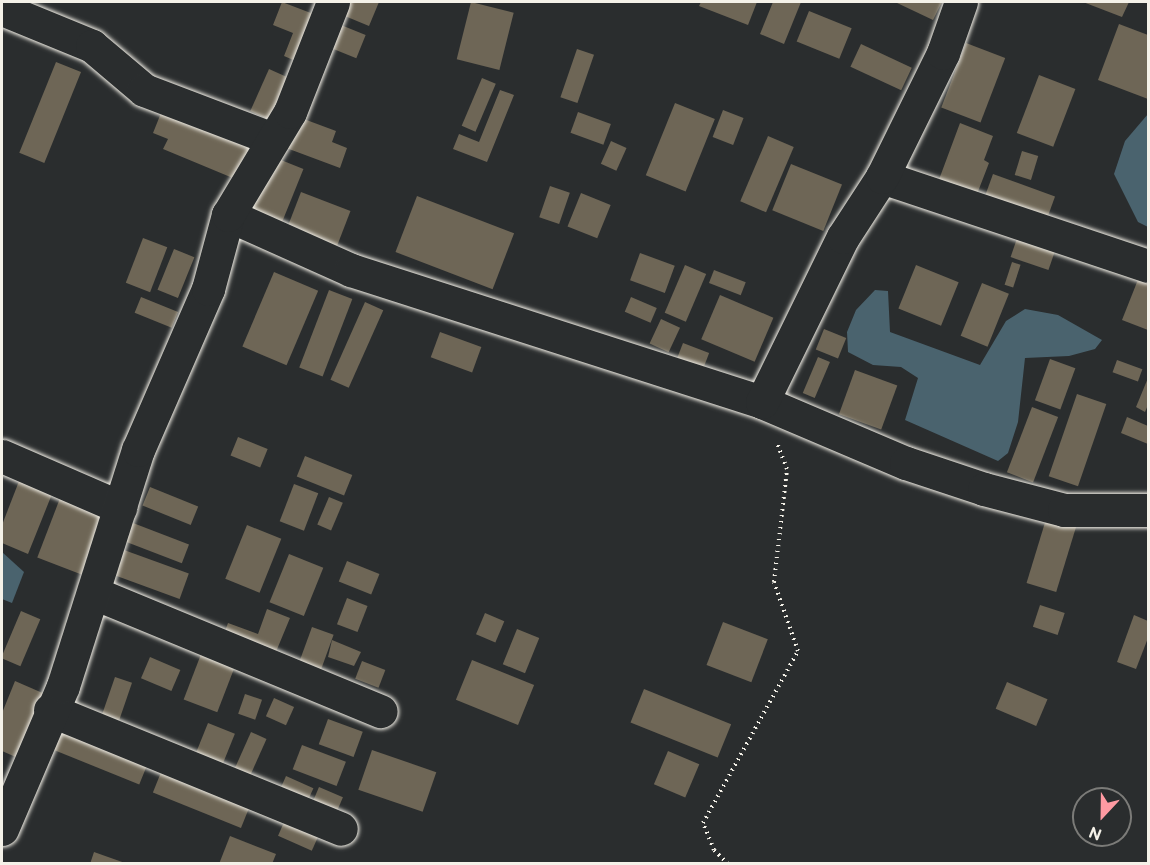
<!DOCTYPE html>
<style>
body{margin:0}
#map{position:relative;width:1150px;height:865px;overflow:hidden;background:#2a2d2e;font-family:"Balsamiq Sans",sans-serif}
div>[style]{position:absolute}
[style*='--x']{left:calc(var(--x)*1px);top:calc(var(--y)*1px);width:calc(var(--w)*1px);rotate:calc(var(--a)*1deg)}
.water>*{inset:0;background:#4a636e}
.building>*{inset:0;background:#6e6656;transform-origin:0 0}
.path>*{height:4px;margin-top:-2px;transform-origin:0;background:repeating-linear-gradient(90deg,#f4f1e8 0 1.5px,transparent 0 6px)}
.roads{filter:drop-shadow(0 0 2px #f4f1e8) drop-shadow(0 0 2px #f4f1e8)}
.street>*{height:33px;margin:-16.5px;padding:0 16.5px;transform-origin:16.5px;border-radius:16.5px;background:#2a2d2e}
span{translate:-50% -50%;white-space:nowrap;text-align:center;line-height:1.15;-webkit-text-stroke:5px #2a2d2e;paint-order:stroke}
.frame{position:absolute;inset:0;border:3px solid #f4f1e8;pointer-events:none}
.north{position:absolute;left:1072px;top:787px;width:60px;height:60px;box-sizing:border-box;background:#2a2d2e;border:2px solid #7b7b78;border-radius:50%;rotate:202deg;font-size:16px;font-weight:700;line-height:24px;text-align:center;color:#f4f1e8}
.north::after{content:'';display:block;margin:auto;width:21px;height:27px;background:#ff9aa2;clip-path:polygon(50% 0,100% 100%,50% 72%,0 100%)}
</style>
<div id="map">
<div class="water">
<div style="clip-path:polygon(1148px 114px,1148px 227px,1138px 222px,1114px 174px,1125px 141px)"></div>
<div style="clip-path:polygon(875px 290px,888px 291px,890px 332px,980px 365px,1006px 321px,1025px 309px,1058px 315px,1102px 340px,1095px 349px,1069px 356px,1025px 358px,1018px 422px,1008px 453px,998px 461px,905px 420px,918px 378px,901px 367px,873px 365px,848px 352px,847px 332px,856px 310px)"></div>
<div style="clip-path:polygon(2px 552px,24px 572px,12px 603px,2px 599px)"></div>
</div>
<div class="building">
<div style="clip-path:polygon(282px 2px,316px 15px,298px 62px,284px 56px,293px 33px,273px 25px)"></div>
<div style="clip-path:polygon(345px 2px,379px 2px,369px 26px,340px 14px)"></div>
<div style="left:471px;top:2px;width:44px;height:59px;rotate:14deg"></div>
<div style="clip-path:polygon(701px 2px,757px 2px,748px 25px,699px 6px)"></div>
<div style="clip-path:polygon(773px 2px,801px 2px,784px 44px,760px 34px)"></div>
<div style="clip-path:polygon(895px 2px,942px 2px,933px 20px)"></div>
<div style="clip-path:polygon(1083px 2px,1129px 2px,1122px 17px)"></div>
<div style="left:809px;top:11px;width:46px;height:33px;rotate:22deg"></div>
<div style="left:336px;top:23px;width:32px;height:25px;rotate:22deg"></div>
<div style="clip-path:polygon(1119px 24px,1148px 35px,1148px 99px,1098px 80px)"></div>
<div style="left:966px;top:43px;width:42px;height:69px;rotate:21deg"></div>
<div style="left:861px;top:44px;width:56px;height:25px;rotate:25deg"></div>
<div style="left:577px;top:49px;width:18px;height:51px;rotate:19deg"></div>
<div style="left:56px;top:62px;width:27px;height:98px;rotate:22deg"></div>
<div style="left:269px;top:69px;width:22px;height:46px;rotate:24deg"></div>
<div style="left:1039px;top:75px;width:39px;height:62px;rotate:21deg"></div>
<div style="left:482px;top:78px;width:15px;height:52px;rotate:23deg"></div>
<div style="clip-path:polygon(500px 90px,514px 95px,487px 162px,453px 149px,459px 134px,479px 142px)"></div>
<div style="left:675px;top:103px;width:43px;height:78px;rotate:22deg"></div>
<div style="clip-path:polygon(163px 108px,255px 145px,240px 181px,163px 149px,168px 139px,153px 133px)"></div>
<div style="left:723px;top:110px;width:22px;height:29px;rotate:21deg"></div>
<div style="left:578px;top:112px;width:35px;height:22px;rotate:20deg"></div>
<div style="clip-path:polygon(293px 115px,336px 131px,332px 142px,347px 148px,340px 168px,281px 146px)"></div>
<div style="clip-path:polygon(960px 123px,993px 136px,984px 160px,989px 163px,972px 207px,934px 193px)"></div>
<div style="left:768px;top:136px;width:28px;height:71px;rotate:23deg"></div>
<div style="left:611px;top:141px;width:17px;height:25px;rotate:24deg"></div>
<div style="left:1022px;top:151px;width:17px;height:25px;rotate:17deg"></div>
<div style="left:271px;top:156px;width:35px;height:57px;rotate:22deg"></div>
<div style="left:791px;top:164px;width:55px;height:50px;rotate:22deg"></div>
<div style="left:993px;top:174px;width:66px;height:31px;rotate:20deg"></div>
<div style="left:550px;top:186px;width:21px;height:33px;rotate:19deg"></div>
<div style="left:301px;top:192px;width:53px;height:40px;rotate:21deg"></div>
<div style="left:581px;top:193px;width:32px;height:36px;rotate:22deg"></div>
<div style="left:417px;top:196px;width:104px;height:60px;rotate:21deg"></div>
<div style="left:1022px;top:224px;width:40px;height:35px;rotate:19deg"></div>
<div style="left:143px;top:238px;width:26px;height:48px;rotate:21deg"></div>
<div style="left:174px;top:249px;width:22px;height:44px;rotate:22deg"></div>
<div style="left:640px;top:253px;width:37px;height:29px;rotate:20deg"></div>
<div style="left:1012px;top:262px;width:9px;height:24px;rotate:18deg"></div>
<div style="left:685px;top:265px;width:23px;height:52px;rotate:23deg"></div>
<div style="left:916px;top:265px;width:46px;height:47px;rotate:22deg"></div>
<div style="left:714px;top:270px;width:34px;height:14px;rotate:21deg"></div>
<div style="left:274px;top:272px;width:48px;height:81px;rotate:23deg"></div>
<div style="clip-path:polygon(1141px 272px,1148px 274px,1148px 330px,1122px 320px)"></div>
<div style="left:982px;top:283px;width:29px;height:57px;rotate:22deg"></div>
<div style="left:329px;top:290px;width:25px;height:83px;rotate:21deg"></div>
<div style="left:720px;top:295px;width:58px;height:48px;rotate:23deg"></div>
<div style="left:141px;top:297px;width:40px;height:17px;rotate:22deg"></div>
<div style="left:631px;top:297px;width:28px;height:16px;rotate:23deg"></div>
<div style="left:365px;top:302px;width:20px;height:85px;rotate:24deg"></div>
<div style="left:661px;top:319px;width:21px;height:27px;rotate:25deg"></div>
<div style="left:824px;top:329px;width:24px;height:22px;rotate:22deg"></div>
<div style="left:440px;top:332px;width:44px;height:27px;rotate:20deg"></div>
<div style="left:683px;top:343px;width:28px;height:17px;rotate:21deg"></div>
<div style="left:818px;top:357px;width:13px;height:39px;rotate:23deg"></div>
<div style="left:1050px;top:359px;width:27px;height:44px;rotate:20deg"></div>
<div style="left:1117px;top:360px;width:27px;height:13px;rotate:20deg"></div>
<div style="left:855px;top:370px;width:45px;height:47px;rotate:20deg"></div>
<div style="clip-path:polygon(1148px 378px,1148px 405px,1145px 412px,1136px 407px)"></div>
<div style="left:1077px;top:394px;width:31px;height:87px;rotate:19deg"></div>
<div style="left:1032px;top:407px;width:28px;height:70px;rotate:21deg"></div>
<div style="clip-path:polygon(1127px 417px,1148px 426px,1148px 444px,1121px 433px)"></div>
<div style="left:238px;top:437px;width:32px;height:20px;rotate:22deg"></div>
<div style="left:305px;top:456px;width:51px;height:22px;rotate:22deg"></div>
<div style="clip-path:polygon(21px 476px,54px 489px,28px 554px,2px 543px,2px 525px)"></div>
<div style="left:294px;top:484px;width:26px;height:40px;rotate:21deg"></div>
<div style="left:150px;top:487px;width:52px;height:20px;rotate:22deg"></div>
<div style="left:62px;top:493px;width:55px;height:69px;rotate:21deg"></div>
<div style="left:329px;top:497px;width:15px;height:30px;rotate:23deg"></div>
<div style="left:1047px;top:516px;width:31px;height:70px;rotate:17deg"></div>
<div style="left:133px;top:523px;width:60px;height:20px;rotate:21deg"></div>
<div style="left:247px;top:525px;width:37px;height:58px;rotate:22deg"></div>
<div style="left:124px;top:550px;width:69px;height:27px;rotate:20deg"></div>
<div style="left:289px;top:554px;width:37px;height:52px;rotate:22deg"></div>
<div style="left:347px;top:561px;width:35px;height:22px;rotate:22deg"></div>
<div style="left:347px;top:598px;width:22px;height:28px;rotate:21deg"></div>
<div style="left:1040px;top:605px;width:26px;height:23px;rotate:18deg"></div>
<div style="clip-path:polygon(267px 609px,290px 618px,273px 659px,222px 639px,228px 623px,258px 634px)"></div>
<div style="left:21px;top:611px;width:21px;height:51px;rotate:23deg"></div>
<div style="left:485px;top:613px;width:21px;height:23px;rotate:23deg"></div>
<div style="clip-path:polygon(1134px 615px,1148px 621px,1148px 638px,1136px 669px,1117px 662px)"></div>
<div style="left:723px;top:622px;width:48px;height:46px;rotate:21deg"></div>
<div style="left:312px;top:627px;width:23px;height:41px;rotate:20deg"></div>
<div style="left:517px;top:629px;width:24px;height:38px;rotate:22deg"></div>
<div style="clip-path:polygon(332px 640px,361px 652px,354px 666px,328px 657px)"></div>
<div style="left:203px;top:649px;width:36px;height:54px;rotate:21deg"></div>
<div style="left:150px;top:657px;width:33px;height:23px;rotate:23deg"></div>
<div style="left:472px;top:660px;width:67px;height:43px;rotate:22deg"></div>
<div style="left:362px;top:661px;width:25px;height:19px;rotate:21deg"></div>
<div style="left:115px;top:677px;width:18px;height:44px;rotate:19deg"></div>
<div style="clip-path:polygon(15px 681px,61px 701px,34px 765px,2px 751px,2px 713px)"></div>
<div style="left:1007px;top:682px;width:44px;height:29px;rotate:23deg"></div>
<div style="left:644px;top:689px;width:94px;height:36px;rotate:22deg"></div>
<div style="left:245px;top:694px;width:18px;height:21px;rotate:19deg"></div>
<div style="left:274px;top:698px;width:22px;height:20px;rotate:24deg"></div>
<div style="left:60px;top:719px;width:98px;height:31px;rotate:22deg"></div>
<div style="left:328px;top:719px;width:37px;height:27px;rotate:20deg"></div>
<div style="left:208px;top:723px;width:29px;height:36px;rotate:22deg"></div>
<div style="left:251px;top:732px;width:17px;height:42px;rotate:24deg"></div>
<div style="left:302px;top:745px;width:47px;height:26px;rotate:21deg"></div>
<div style="left:372px;top:750px;width:68px;height:42px;rotate:19deg"></div>
<div style="left:668px;top:751px;width:34px;height:36px;rotate:23deg"></div>
<div style="left:166px;top:760px;width:95px;height:35px;rotate:22deg"></div>
<div style="left:286px;top:776px;width:30px;height:13px;rotate:24deg"></div>
<div style="left:319px;top:787px;width:26px;height:23px;rotate:23deg"></div>
<div style="left:289px;top:811px;width:37px;height:27px;rotate:24deg"></div>
<div style="clip-path:polygon(230px 836px,276px 854px,272px 864px,219px 864px)"></div>
<div style="clip-path:polygon(94px 852px,125px 863px,125px 864px,90px 864px)"></div>
</div>
<div class="path">
<div style="--x:728;--y:864;--w:20;--a:-135"></div>
<div style="--x:714;--y:850;--w:29;--a:-112"></div>
<div style="--x:703;--y:823;--w:196;--a:-61.1"></div>
<div style="--x:798;--y:651;--w:73;--a:-109.2"></div>
<div style="--x:774;--y:582;--w:114;--a:-83.4"></div>
<div style="--x:787;--y:469;--w:26;--a:-111"></div>
</div>
<div class="roads">
<div class="street">
<div style="--x:2;--y:9;--w:97;--a:22.3"></div>
<div style="--x:92;--y:46;--w:68;--a:40.2"></div>
<div style="--x:144;--y:90;--w:138;--a:20.8"></div>
<div style="--x:882;--y:177;--w:280;--a:18.5"></div>
<div style="--x:228;--y:215;--w:135;--a:24.1"></div>
<div style="--x:351;--y:270;--w:432;--a:17.8"></div>
<div style="--x:762;--y:402;--w:156;--a:23"></div>
<div style="--x:906;--y:463;--w:82;--a:18.4"></div>
<div style="--x:984;--y:489;--w:83;--a:14.7"></div>
<div style="--x:1064;--y:510;--w:84;--a:0"></div>
<div style="--x:762;--y:402;--w:184;--a:-63.9"></div>
<div style="--x:843;--y:237;--w:72;--a:-57"></div>
<div style="--x:882;--y:177;--w:138;--a:-63.8"></div>
<div style="--x:943;--y:53;--w:54;--a:-70.6"></div>
<div style="--x:2;--y:456;--w:129;--a:23.4"></div>
<div style="--x:94;--y:593;--w:310;--a:22.4"></div>
<div style="--x:50;--y:710;--w:314;--a:22.2"></div>
<div style="--x:2;--y:829;--w:155;--a:-66.9"></div>
<div style="--x:63;--y:686;--w:248;--a:-72.4"></div>
<div style="--x:138;--y:450;--w:176;--a:-66.5"></div>
<div style="--x:208;--y:289;--w:77;--a:-74.9"></div>
<div style="--x:228;--y:215;--w:120;--a:-59"></div>
<div style="--x:290;--y:112;--w:118;--a:-68.6"></div>
</div>
</div>
<div class="frame"></div>
<div class="north">N</div>
</div>
